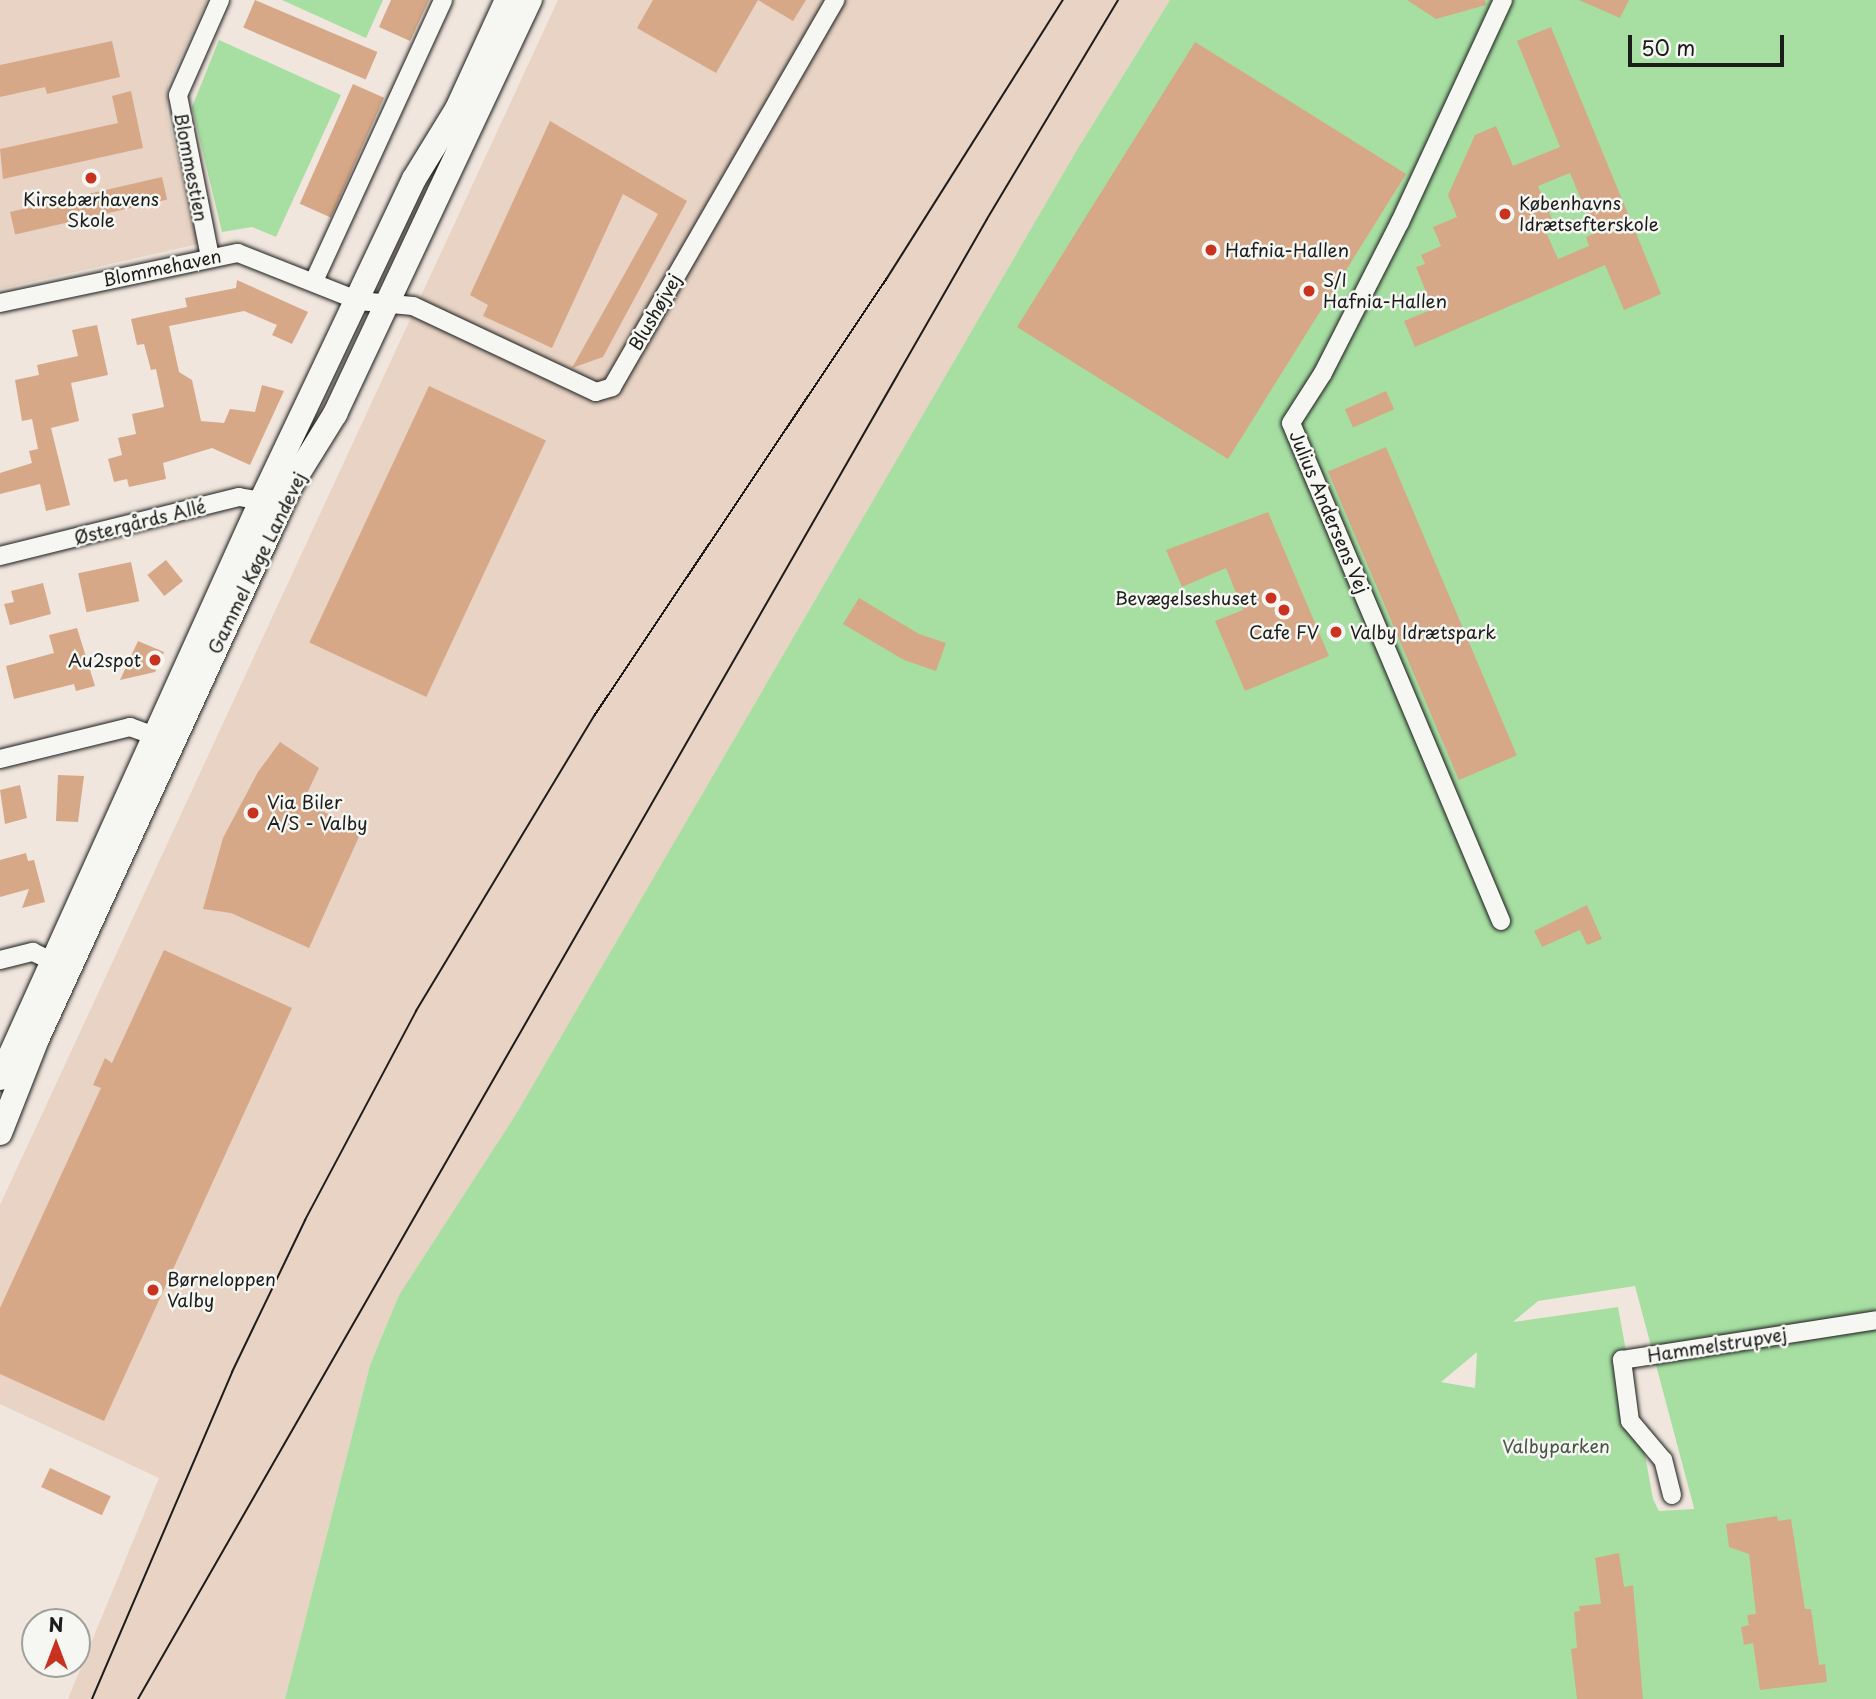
<!DOCTYPE html>
<meta charset="utf-8">
<style>
body{margin:0}
#map{position:relative;width:1876px;height:1699px;overflow:hidden;background:#f0e6dd;font-family:"Playpen Sans",sans-serif}
div>[style]{position:absolute}
[style*='--x']{left:calc(var(--x)*1px);top:calc(var(--y)*1px);width:calc(var(--w)*1px);rotate:calc(var(--a)*1deg)}
.built>*{inset:0;background:#e8d3c4}
.green>*{inset:0;background:#a7dfa3}
.building>*{inset:0;background:#d6a888;transform-origin:0 0}
.roads{filter:drop-shadow(0 0 2px #1c1c1c) drop-shadow(0 0 2px #1c1c1c)}
.minor>*{height:18px;margin:-9px;padding:0 9px;transform-origin:9px;border-radius:9px;background:#f6f6f2}
.secondary>*{height:24px;margin:-12px;padding:0 12px;transform-origin:12px;border-radius:12px;background:#f6f6f2}
.tram>*{height:2px;margin:-1px;padding:0 1px;transform-origin:1px;border-radius:1px;background:#1c1c1c}
.dots>*{width:19px;height:19px;translate:-50% -50%;box-sizing:border-box;border:4px solid #f6f6f2;border-radius:50%}
span{translate:-50% -50%;white-space:nowrap;text-align:center;line-height:1.15;-webkit-text-stroke:5px #f6f6f2;paint-order:stroke}
.street-label{font-size:18px;color:#1c1c1c}
.poi-label{font-size:18px;color:#1c1c1c}
.left{translate:0 -50%;text-align:left}
.right{translate:-100% -50%;text-align:right}
.park-label{font-size:18px;color:#465644}
.north{position:absolute;left:21px;top:1608px;width:70px;height:70px;box-sizing:border-box;background:#f6f6f2;border:2px solid #9f9f9c;border-radius:50%;rotate:0deg;font-size:19px;font-weight:700;line-height:28px;text-align:center;color:#1c1c1c}
.north::after{content:'';display:block;margin:auto;width:24px;height:32px;background:#c8321e;clip-path:polygon(50% 0,100% 100%,50% 72%,0 100%)}
.scale{position:absolute;left:1628px;top:35px;width:156px;height:32px;box-sizing:border-box;border:4px solid #1c1c1c;border-top:0;padding-left:9px;font-size:21px;line-height:24px;white-space:nowrap;color:#1c1c1c;-webkit-text-stroke:5px #f6f6f2;paint-order:stroke}
</style>
<div id="map">
<div class="built">
<div style="clip-path:polygon(0 0,207px 0,168px 84px,167px 112px,198px 244px,0 289px)"></div>
<div style="clip-path:polygon(558px 0,1170px 0,1078px 148px,515px 1117px,399px 1295px,370px 1365px,285px 1699px,68px 1699px,159px 1478px,0 1404px,0 1205px)"></div>
</div>
<div class="green">
<div style="clip-path:polygon(282px 0,383px 0,366px 38px)"></div>
<div style="clip-path:polygon(evenodd,1170px 0,1876px 0,1876px 1699px,285px 1699px,370px 1365px,399px 1295px,515px 1116px,1078px 148px,1170px 0,1635px 1286px,1694px 1508px,1694px 1509px,1659px 1511px,1653px 1499px,1618px 1307px,1513px 1322px,1538px 1301px,1635px 1286px,1170px 0,1477px 1352px,1475px 1388px,1441px 1382px,1477px 1352px)"></div>
<div style="clip-path:polygon(219px 40px,341px 95px,276px 237px,252px 227px,222px 232px,192px 107px)"></div>
</div>
<div class="building">
<div style="left:255px;top:0;width:133px;height:30px;rotate:23deg"></div>
<div style="clip-path:polygon(391px 0,429px 0,410px 41px,379px 27px)"></div>
<div style="clip-path:polygon(653px 0,806px 0,793px 21px,758px 0,716px 73px,637px 28px)"></div>
<div style="clip-path:polygon(1407px 0,1485px 0,1486px 5px,1436px 19px)"></div>
<div style="clip-path:polygon(1579px 0,1629px 0,1620px 18px)"></div>
<div style="clip-path:polygon(evenodd,1551px 27px,1661px 294px,1624px 310px,1605px 265px,1415px 347px,1404px 321px,1433px 309px,1416px 267px,1425px 264px,1421px 255px,1441px 246px,1433px 227px,1457px 217px,1448px 195px,1475px 135px,1496px 126px,1513px 166px,1560px 147px,1517px 41px,1551px 27px,1570px 173px,1595px 233px,1586px 237px,1589px 246px,1558px 259px,1545px 230px,1555px 226px,1538px 186px,1570px 173px)"></div>
<div style="clip-path:polygon(112px 41px,120px 77px,47px 94px,45px 87px,0 97px,0 65px)"></div>
<div style="left:1195px;top:42px;width:249px;height:336px;rotate:32deg"></div>
<div style="left:353px;top:84px;width:34px;height:131px;rotate:24deg"></div>
<div style="clip-path:polygon(131px 91px,143px 148px,3px 179px,0 149px,118px 123px,112px 96px)"></div>
<div style="clip-path:polygon(550px 121px,687px 201px,603px 357px,572px 368px,658px 214px,623px 194px,552px 348px,483px 316px,488px 305px,470px 295px)"></div>
<div style="left:162px;top:177px;width:23px;height:156px;rotate:77deg"></div>
<div style="clip-path:polygon(237px 280px,308px 312px,292px 344px,272px 335px,277px 325px,244px 311px,169px 326px,179px 372px,192px 380px,201px 421px,224px 423px,230px 409px,255px 412px,262px 385px,284px 391px,250px 465px,212px 448px,163px 463px,166px 479px,129px 487px,127px 479px,114px 482px,108px 459px,122px 455px,118px 438px,136px 434px,132px 414px,164px 407px,156px 369px,151px 370px,144px 344px,137px 345px,131px 319px,187px 307px,185px 298px,236px 288px)"></div>
<div style="clip-path:polygon(97px 325px,108px 375px,71px 383px,79px 421px,51px 428px,70px 505px,46px 511px,40px 484px,0 494px,0 473px,32px 463px,29px 451px,38px 449px,32px 419px,22px 421px,15px 380px,39px 375px,37px 365px,78px 356px,72px 330px)"></div>
<div style="left:429px;top:386px;width:129px;height:283px;rotate:25deg"></div>
<div style="left:1386px;top:391px;width:20px;height:45px;rotate:66deg"></div>
<div style="left:1386px;top:447px;width:335px;height:63px;rotate:67deg"></div>
<div style="clip-path:polygon(1268px 512px,1329px 656px,1245px 691px,1215px 621px,1243px 610px,1226px 568px,1182px 587px,1166px 550px)"></div>
<div style="left:166px;top:560px;width:27px;height:24px;rotate:51deg"></div>
<div style="left:131px;top:562px;width:40px;height:54px;rotate:78deg"></div>
<div style="clip-path:polygon(43px 583px,51px 614px,10px 625px,4px 604px,14px 602px,11px 591px)"></div>
<div style="clip-path:polygon(859px 598px,919px 634px,946px 643px,936px 671px,904px 660px,843px 624px)"></div>
<div style="clip-path:polygon(77px 628px,95px 686px,76px 691px,74px 684px,14px 699px,6px 666px,54px 653px,49px 635px)"></div>
<div style="clip-path:polygon(138px 641px,164px 652px,155px 672px,120px 680px)"></div>
<div style="clip-path:polygon(280px 742px,319px 768px,303px 802px,362px 830px,309px 948px,231px 913px,203px 909px,223px 838px,258px 772px)"></div>
<div style="clip-path:polygon(58px 775px,84px 776px,78px 822px,56px 821px)"></div>
<div style="clip-path:polygon(20px 785px,27px 818px,5px 824px,0 790px)"></div>
<div style="clip-path:polygon(26px 853px,28px 861px,34px 860px,45px 902px,22px 908px,29px 889px,0 897px,0 860px)"></div>
<div style="clip-path:polygon(1587px 905px,1602px 939px,1587px 945px,1580px 930px,1542px 947px,1534px 931px)"></div>
<div style="clip-path:polygon(164px 950px,292px 1008px,104px 1421px,0 1374px,0 1308px,101px 1088px,93px 1085px,105px 1058px,112px 1063px)"></div>
<div style="left:50px;top:1468px;width:67px;height:21px;rotate:25deg"></div>
<div style="clip-path:polygon(1777px 1516px,1778px 1521px,1791px 1519px,1805px 1609px,1811px 1609px,1819px 1665px,1825px 1664px,1827px 1682px,1760px 1690px,1753px 1643px,1744px 1645px,1741px 1627px,1749px 1625px,1747px 1615px,1756px 1614px,1749px 1554px,1729px 1547px,1726px 1524px)"></div>
<div style="clip-path:polygon(1619px 1553px,1624px 1587px,1633px 1585px,1643px 1699px,1577px 1699px,1571px 1649px,1577px 1648px,1574px 1612px,1580px 1611px,1579px 1606px,1601px 1604px,1595px 1558px)"></div>
</div>
<div class="roads">
<div class="minor">
<div style="--x:210;--y:257;--w:165;--a:-101.2"></div>
<div style="--x:178;--y:95;--w:104;--a:-66.1"></div>
<div style="--x:314;--y:281;--w:309;--a:-65.3"></div>
<div style="--x:0;--y:303;--w:243;--a:-11.9"></div>
<div style="--x:238;--y:253;--w:130;--a:21.6"></div>
<div style="--x:359;--y:301;--w:54;--a:5.3"></div>
<div style="--x:413;--y:306;--w:202;--a:25.2"></div>
<div style="--x:596;--y:392;--w:17;--a:-17"></div>
<div style="--x:612;--y:387;--w:447;--a:-60"></div>
<div style="--x:0;--y:556;--w:246;--a:-13.9"></div>
<div style="--x:239;--y:497;--w:34;--a:10"></div>
<div style="--x:0;--y:759;--w:134;--a:-13.8"></div>
<div style="--x:130;--y:727;--w:37;--a:20"></div>
<div style="--x:1501;--y:921;--w:540;--a:-112.86"></div>
<div style="--x:1291;--y:423;--w:59;--a:-57.4"></div>
<div style="--x:1323;--y:373;--w:169;--a:-63"></div>
<div style="--x:1400;--y:222;--w:245;--a:-65.1"></div>
<div style="--x:0;--y:960;--w:34;--a:-14"></div>
<div style="--x:33;--y:952;--w:32;--a:26"></div>
<div style="--x:1672;--y:1495;--w:36;--a:-104"></div>
<div style="--x:1663;--y:1460;--w:51;--a:-130.2"></div>
<div style="--x:1630;--y:1421;--w:62;--a:-97.5"></div>
<div style="--x:1622;--y:1360;--w:257;--a:-8.9"></div>
</div>
<div class="secondary">
<div style="--x:0;--y:1078;--w:636;--a:-65.65"></div>
<div style="--x:262;--y:499;--w:354;--a:-64.6"></div>
<div style="--x:414;--y:179;--w:82;--a:-58.4"></div>
<div style="--x:457;--y:109;--w:120;--a:-65.4"></div>
<div style="--x:0;--y:1133;--w:101;--a:-68.5"></div>
<div style="--x:37;--y:1039;--w:609;--a:-65.37"></div>
<div style="--x:291;--y:485;--w:84;--a:-58.2"></div>
<div style="--x:335;--y:414;--w:458;--a:-64.8"></div>
</div>
</div>
<div class="tram">
<div style="--x:92;--y:1699;--w:356;--a:-66.8"></div>
<div style="--x:232;--y:1372;--w:169;--a:-64.3"></div>
<div style="--x:305;--y:1220;--w:237;--a:-62"></div>
<div style="--x:416;--y:1011;--w:345;--a:-58.9"></div>
<div style="--x:594;--y:716;--w:527;--a:-56.22"></div>
<div style="--x:887;--y:278;--w:329;--a:-57.7"></div>
<div style="--x:138;--y:1699;--w:1706;--a:-60.16"></div>
<div style="--x:987;--y:219;--w:255;--a:-59.1"></div>
</div>
<div class="dots">
<div style="left:91px;top:178px;background:#c8321e"></div>
<div style="left:1505px;top:214px;background:#c8321e"></div>
<div style="left:1211px;top:250px;background:#c8321e"></div>
<div style="left:1309px;top:291px;background:#c8321e"></div>
<div style="left:1271px;top:598px;background:#c8321e"></div>
<div style="left:1284px;top:610px;background:#c8321e"></div>
<div style="left:1336px;top:632px;background:#c8321e"></div>
<div style="left:155px;top:660px;background:#c8321e"></div>
<div style="left:253px;top:813px;background:#c8321e"></div>
<div style="left:153px;top:1290px;background:#c8321e"></div>
</div>
<div class="street-label">
<span style="left:191px;top:167px;rotate:79deg">Blommestien</span>
<span style="left:162px;top:268px;rotate:-12deg">Blommehaven</span>
<span style="left:655px;top:312px;rotate:-60deg">Blushøjvej</span>
<span style="left:1329px;top:512px;rotate:67deg">Julius Andersens Vej</span>
<span style="left:140px;top:522px;rotate:-14deg">Østergårds Allé</span>
<span style="left:257px;top:563px;rotate:-64deg">Gammel Køge Landevej</span>
<span style="left:1717px;top:1345px;rotate:-9deg">Hammelstrupvej</span>
</div>
<div class="poi-label">
<span style="left:91px;top:210px">Kirsebærhavens<br>Skole</span>
<span class="left" style="left:1519px;top:214px">Københavns<br>Idrætsefterskole</span>
<span class="left" style="left:1225px;top:250px">Hafnia-Hallen</span>
<span class="left" style="left:1323px;top:291px">S/I<br>Hafnia-Hallen</span>
<span class="right" style="left:1257px;top:598px">Bevægelseshuset</span>
<span style="left:1284px;top:632px">Cafe FV</span>
<span class="left" style="left:1350px;top:632px">Valby Idrætspark</span>
<span class="right" style="left:141px;top:660px">Au2spot</span>
<span class="left" style="left:267px;top:813px">Via Biler<br>A/S - Valby</span>
<span class="left" style="left:167px;top:1290px">Børneloppen<br>Valby</span>
</div>
<div class="park-label">
<span style="left:1556px;top:1446px">Valbyparken</span>
</div>
<div class="north">N</div>
<div class="scale">50 m</div>
</div>
